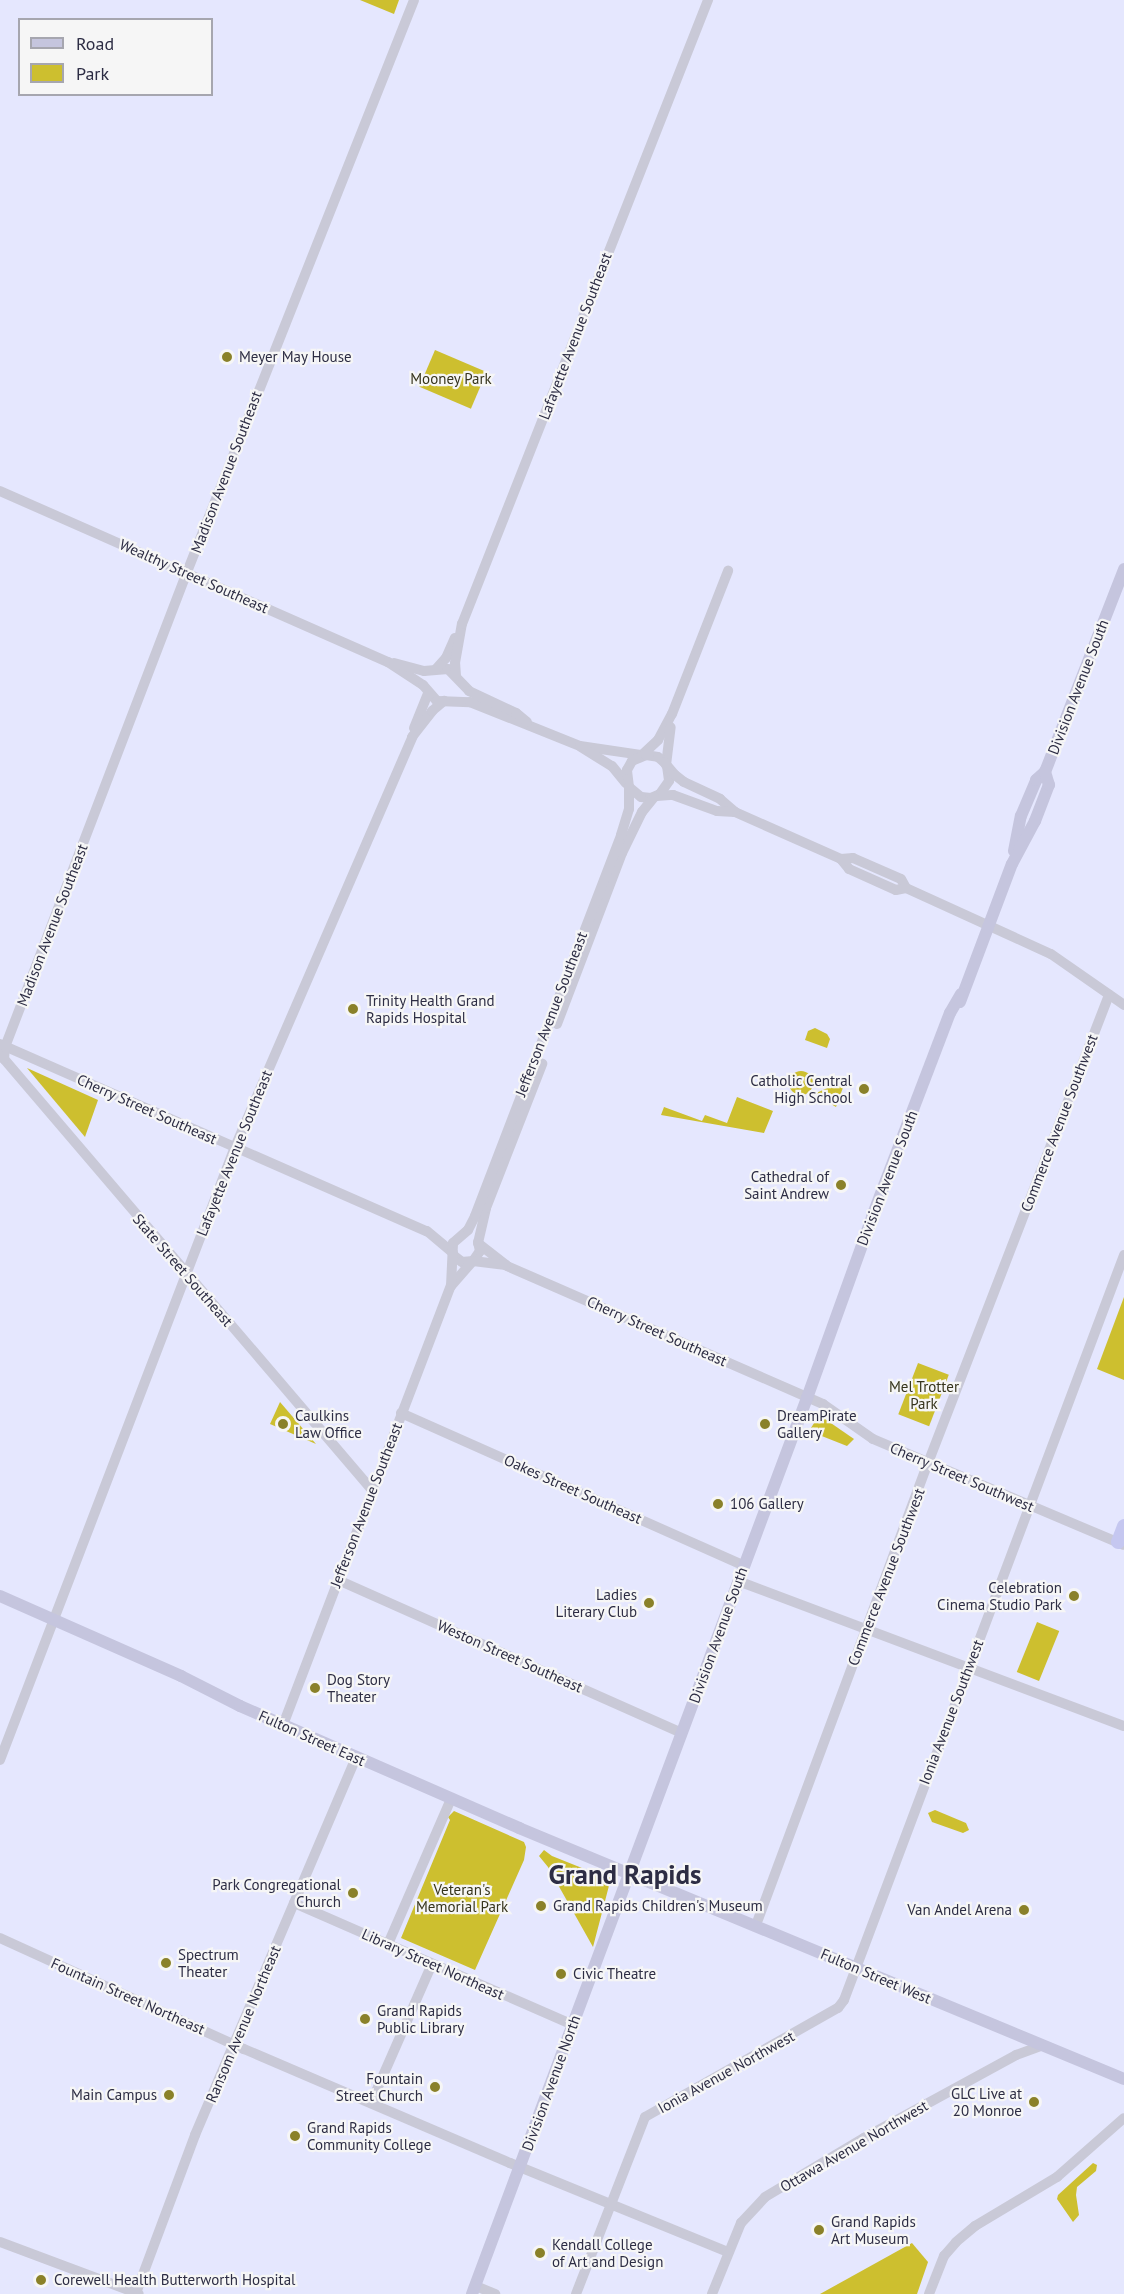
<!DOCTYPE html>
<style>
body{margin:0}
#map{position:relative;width:1124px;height:2294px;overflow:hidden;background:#e5e7fe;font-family:"PT Sans",sans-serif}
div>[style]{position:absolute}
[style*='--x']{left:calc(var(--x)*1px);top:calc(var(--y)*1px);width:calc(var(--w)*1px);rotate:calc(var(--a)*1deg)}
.green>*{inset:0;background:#cdbf2f;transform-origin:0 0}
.round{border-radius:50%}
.secondary>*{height:10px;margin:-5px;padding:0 5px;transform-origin:5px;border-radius:5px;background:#c9c9d7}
.primary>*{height:12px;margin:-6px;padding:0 6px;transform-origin:6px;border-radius:6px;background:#c5c5de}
.highway>*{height:14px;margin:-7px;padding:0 7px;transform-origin:7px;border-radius:7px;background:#c5c7f0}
.dots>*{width:16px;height:16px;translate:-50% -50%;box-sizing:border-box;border:3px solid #f6f6f6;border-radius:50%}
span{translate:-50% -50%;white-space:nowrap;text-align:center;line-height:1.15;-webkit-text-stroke:4.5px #f6f6f6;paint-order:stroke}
.street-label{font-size:15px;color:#2d2d44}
.poi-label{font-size:15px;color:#2d2d44}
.left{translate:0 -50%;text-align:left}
.right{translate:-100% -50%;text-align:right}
.park-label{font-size:15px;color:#36341c}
.town-label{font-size:27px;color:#2d2d44;font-weight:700}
.legend{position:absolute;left:18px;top:18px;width:195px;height:78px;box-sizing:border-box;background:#f6f6f6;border:2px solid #a6a6af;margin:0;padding:8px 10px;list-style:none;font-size:18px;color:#2d2d44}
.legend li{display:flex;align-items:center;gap:12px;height:30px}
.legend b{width:30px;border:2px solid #a6a6af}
</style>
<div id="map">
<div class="green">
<div style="clip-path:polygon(360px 0,399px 0,394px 14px)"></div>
<div style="left:435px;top:350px;width:56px;height:40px;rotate:23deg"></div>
<div style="clip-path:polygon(815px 1028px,827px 1034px,830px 1039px,827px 1048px,805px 1040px,808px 1031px)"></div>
<div style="clip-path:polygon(27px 1068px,98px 1100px,85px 1137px)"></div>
<div class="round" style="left:789px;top:1071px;width:24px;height:24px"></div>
<div style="clip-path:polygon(843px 1081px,845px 1082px,836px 1107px,814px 1094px)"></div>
<div style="clip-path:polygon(737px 1097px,773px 1111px,764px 1133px,661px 1115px,664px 1107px,702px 1121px,705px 1115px,727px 1123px)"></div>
<div style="clip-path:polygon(1124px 1297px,1124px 1380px,1097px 1369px)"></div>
<div style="left:918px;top:1363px;width:33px;height:55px;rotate:21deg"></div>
<div style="clip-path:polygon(280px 1402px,316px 1444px,270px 1424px)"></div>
<div style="clip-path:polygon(825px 1419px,854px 1439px,847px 1446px,809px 1431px,816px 1420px)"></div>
<div style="left:1037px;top:1622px;width:24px;height:54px;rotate:22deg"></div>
<div style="clip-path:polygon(935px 1810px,966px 1823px,969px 1830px,963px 1833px,932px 1822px,928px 1813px)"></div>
<div style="clip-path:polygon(454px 1811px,524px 1842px,526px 1847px,524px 1860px,475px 1970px,401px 1938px,450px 1820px,448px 1817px)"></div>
<div style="clip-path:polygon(544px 1850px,552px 1856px,592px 1872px,596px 1870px,611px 1878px,593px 1947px,548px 1867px,539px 1856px)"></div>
<div style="clip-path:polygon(1093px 2163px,1097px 2165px,1096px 2171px,1077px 2187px,1076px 2195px,1079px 2215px,1073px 2222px,1057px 2199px,1058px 2195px)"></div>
<div style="clip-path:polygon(912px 2243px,928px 2262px,917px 2294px,820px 2294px)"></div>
</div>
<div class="secondary">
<div style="--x:0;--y:491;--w:424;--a:23.8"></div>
<div style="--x:388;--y:662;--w:42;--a:33.3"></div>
<div style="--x:423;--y:685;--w:21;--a:49"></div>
<div style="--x:437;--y:701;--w:33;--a:2"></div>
<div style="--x:470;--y:702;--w:118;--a:21.8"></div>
<div style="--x:580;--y:746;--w:63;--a:8.3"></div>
<div style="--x:394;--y:663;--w:31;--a:15"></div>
<div style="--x:424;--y:671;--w:24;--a:-5"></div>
<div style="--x:448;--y:669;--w:30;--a:46"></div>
<div style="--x:469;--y:691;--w:52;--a:25.1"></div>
<div style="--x:516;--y:713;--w:14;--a:39"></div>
<div style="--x:436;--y:669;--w:15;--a:-48"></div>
<div style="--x:446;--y:658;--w:22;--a:-66"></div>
<div style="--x:456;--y:676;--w:13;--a:-94"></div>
<div style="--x:455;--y:663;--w:40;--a:-80"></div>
<div style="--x:462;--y:624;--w:671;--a:-68.48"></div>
<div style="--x:414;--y:728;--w:38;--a:-68"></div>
<div style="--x:581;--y:747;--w:36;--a:32"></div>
<div style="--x:612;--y:766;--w:22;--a:51"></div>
<div style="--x:642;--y:755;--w:22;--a:-43"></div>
<div style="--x:658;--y:740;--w:30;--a:-62"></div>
<div style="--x:672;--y:714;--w:154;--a:-68.6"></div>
<div style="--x:666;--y:765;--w:38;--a:-83"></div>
<div style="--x:667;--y:766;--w:15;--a:82"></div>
<div style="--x:669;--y:781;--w:16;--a:125"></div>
<div style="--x:660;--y:794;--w:10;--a:156"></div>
<div style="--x:651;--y:798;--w:10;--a:-174"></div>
<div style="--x:641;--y:797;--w:16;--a:-140"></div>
<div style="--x:629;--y:787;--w:17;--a:-97"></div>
<div style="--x:627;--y:770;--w:10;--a:-61"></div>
<div style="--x:632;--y:761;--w:15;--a:-23"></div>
<div style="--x:646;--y:755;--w:12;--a:9"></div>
<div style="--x:658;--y:757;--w:8;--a:40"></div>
<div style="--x:664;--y:762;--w:17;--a:50"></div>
<div style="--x:675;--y:775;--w:11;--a:38"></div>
<div style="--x:684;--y:782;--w:40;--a:25"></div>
<div style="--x:720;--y:799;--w:20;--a:41"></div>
<div style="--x:735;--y:812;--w:116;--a:23.9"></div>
<div style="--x:841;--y:859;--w:12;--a:-5"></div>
<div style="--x:853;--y:858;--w:52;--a:23.6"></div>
<div style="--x:901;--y:879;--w:10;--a:61"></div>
<div style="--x:906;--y:888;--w:159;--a:24.5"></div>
<div style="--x:1051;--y:954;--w:89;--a:34.9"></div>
<div style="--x:657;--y:796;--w:16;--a:-4"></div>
<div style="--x:673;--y:795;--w:47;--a:20"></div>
<div style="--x:717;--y:811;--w:18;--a:3"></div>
<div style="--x:841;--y:859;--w:13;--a:51"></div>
<div style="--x:849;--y:869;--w:51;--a:24.1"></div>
<div style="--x:896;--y:890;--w:10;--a:-11"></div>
<div style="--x:557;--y:1024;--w:183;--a:-69.2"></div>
<div style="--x:622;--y:853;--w:46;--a:-64"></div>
<div style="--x:642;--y:812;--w:19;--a:-51"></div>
<div style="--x:0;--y:1044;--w:466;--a:23.7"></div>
<div style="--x:427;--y:1231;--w:34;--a:40"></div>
<div style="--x:478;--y:1243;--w:36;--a:-77"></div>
<div style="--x:486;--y:1208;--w:155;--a:-68.7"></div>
<div style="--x:479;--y:1244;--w:36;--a:38"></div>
<div style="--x:507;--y:1266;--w:345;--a:23.6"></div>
<div style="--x:823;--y:1404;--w:61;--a:35"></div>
<div style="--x:873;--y:1439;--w:272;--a:22.9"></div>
<div style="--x:453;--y:1255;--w:11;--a:38"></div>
<div style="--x:462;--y:1262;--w:11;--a:-5"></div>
<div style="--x:473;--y:1261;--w:12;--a:-55"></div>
<div style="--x:480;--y:1251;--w:9;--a:-103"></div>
<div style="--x:473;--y:1261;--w:33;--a:7"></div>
<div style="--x:451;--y:1286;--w:32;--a:-49"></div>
<div style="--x:401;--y:1413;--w:376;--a:24"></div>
<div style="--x:372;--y:1490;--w:567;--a:-130.49"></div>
<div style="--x:4;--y:1059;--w:12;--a:-85"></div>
<div style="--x:5;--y:1047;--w:509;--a:-69.04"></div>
<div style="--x:187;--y:572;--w:615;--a:-68.35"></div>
<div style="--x:338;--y:1580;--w:376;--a:24"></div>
<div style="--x:738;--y:1581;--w:412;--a:20.6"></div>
<div style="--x:283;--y:1725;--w:470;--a:-69.1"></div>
<div style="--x:451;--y:1286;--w:43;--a:-87.3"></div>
<div style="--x:453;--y:1243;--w:20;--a:-41"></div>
<div style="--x:468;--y:1230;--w:16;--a:-63"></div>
<div style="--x:475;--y:1216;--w:408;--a:-69"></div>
<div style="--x:621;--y:835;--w:27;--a:-73"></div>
<div style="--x:629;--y:809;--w:22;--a:-90"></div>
<div style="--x:0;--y:1760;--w:657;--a:-69.03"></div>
<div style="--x:235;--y:1147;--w:447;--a:-66.6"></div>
<div style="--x:412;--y:737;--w:33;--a:-52"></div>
<div style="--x:432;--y:711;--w:16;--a:-40"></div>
<div style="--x:294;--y:1903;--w:305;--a:23.6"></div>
<div style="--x:756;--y:1925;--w:493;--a:-69.6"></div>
<div style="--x:928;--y:1463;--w:502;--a:-68.86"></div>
<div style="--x:0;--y:1938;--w:268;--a:24.5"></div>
<div style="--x:244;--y:2049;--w:289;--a:23.2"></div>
<div style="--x:510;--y:2163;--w:235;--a:22.2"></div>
<div style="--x:388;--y:1944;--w:158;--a:-66.5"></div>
<div style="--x:371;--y:2103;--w:152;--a:-66.3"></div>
<div style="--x:0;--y:2242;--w:148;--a:20.5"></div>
<div style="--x:476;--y:2286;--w:21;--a:23"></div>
<div style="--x:136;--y:2293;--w:169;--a:-69.5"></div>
<div style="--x:195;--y:2135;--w:411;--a:-66.9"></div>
<div style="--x:576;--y:2294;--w:190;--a:-68.7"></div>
<div style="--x:645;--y:2117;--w:222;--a:-29.5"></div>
<div style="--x:838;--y:2008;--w:10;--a:-53"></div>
<div style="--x:844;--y:2000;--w:796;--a:-69.4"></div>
<div style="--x:712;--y:2294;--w:77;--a:-67.8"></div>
<div style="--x:741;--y:2223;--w:35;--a:-47"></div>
<div style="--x:765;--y:2197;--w:115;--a:-30.8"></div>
<div style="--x:864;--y:2138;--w:173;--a:-28.6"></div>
<div style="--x:1016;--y:2055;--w:29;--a:-20"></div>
<div style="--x:929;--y:2294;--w:41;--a:-68.5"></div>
<div style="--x:944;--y:2256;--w:18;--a:-49"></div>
<div style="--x:956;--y:2242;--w:25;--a:-40"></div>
<div style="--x:975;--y:2226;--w:96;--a:-30.9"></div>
<div style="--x:1057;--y:2177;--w:89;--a:-41.4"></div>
</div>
<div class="primary">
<div style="--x:1014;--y:851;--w:36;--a:-79"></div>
<div style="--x:1021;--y:816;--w:39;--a:-67"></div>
<div style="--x:1036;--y:780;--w:12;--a:-42"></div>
<div style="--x:1045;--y:772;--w:218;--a:-68.7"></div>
<div style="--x:960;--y:1002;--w:147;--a:-69.4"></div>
<div style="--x:1012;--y:864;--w:49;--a:-61.9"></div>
<div style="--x:1035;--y:821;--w:39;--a:-69"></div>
<div style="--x:1049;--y:785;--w:14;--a:-107"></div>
<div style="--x:0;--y:1596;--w:198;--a:23.8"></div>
<div style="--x:181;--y:1676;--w:66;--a:27"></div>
<div style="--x:240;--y:1706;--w:305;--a:23.6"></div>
<div style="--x:519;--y:1828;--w:655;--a:22.53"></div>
<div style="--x:472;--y:2294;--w:957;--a:-69.5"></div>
<div style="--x:807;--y:1398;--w:192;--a:-70.2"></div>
<div style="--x:872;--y:1217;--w:218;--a:-69.1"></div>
<div style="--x:950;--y:1013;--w:22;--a:-60"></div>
</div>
<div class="highway">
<div style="--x:1118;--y:1542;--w:17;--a:-69"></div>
</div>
<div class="dots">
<div style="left:227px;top:357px;background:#8a8129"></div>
<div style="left:353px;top:1009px;background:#8a8129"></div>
<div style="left:864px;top:1089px;background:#8a8129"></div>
<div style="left:841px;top:1185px;background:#8a8129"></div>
<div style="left:283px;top:1424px;background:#8a8129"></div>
<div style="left:765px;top:1424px;background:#8a8129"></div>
<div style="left:718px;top:1504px;background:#8a8129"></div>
<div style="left:1074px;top:1596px;background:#8a8129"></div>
<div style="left:649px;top:1603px;background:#8a8129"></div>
<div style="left:315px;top:1688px;background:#8a8129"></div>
<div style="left:353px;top:1893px;background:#8a8129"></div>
<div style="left:541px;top:1906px;background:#8a8129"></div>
<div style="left:1024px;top:1910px;background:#8a8129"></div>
<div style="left:166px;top:1963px;background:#8a8129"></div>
<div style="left:561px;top:1974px;background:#8a8129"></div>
<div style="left:365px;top:2019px;background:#8a8129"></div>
<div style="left:435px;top:2087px;background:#8a8129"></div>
<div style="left:169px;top:2095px;background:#8a8129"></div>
<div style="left:1034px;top:2102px;background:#8a8129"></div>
<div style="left:295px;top:2136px;background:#8a8129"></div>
<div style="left:819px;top:2230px;background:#8a8129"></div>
<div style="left:540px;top:2253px;background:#8a8129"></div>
<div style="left:41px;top:2280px;background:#8a8129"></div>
</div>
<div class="street-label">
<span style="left:575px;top:336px;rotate:-69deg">Lafayette Avenue Southeast</span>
<span style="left:226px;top:472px;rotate:-69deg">Madison Avenue Southeast</span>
<span style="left:194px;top:576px;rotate:24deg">Wealthy Street Southeast</span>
<span style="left:1078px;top:687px;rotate:-69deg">Division Avenue South</span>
<span style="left:52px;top:925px;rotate:-69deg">Madison Avenue Southeast</span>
<span style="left:551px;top:1014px;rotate:-69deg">Jefferson Avenue Southeast</span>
<span style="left:147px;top:1109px;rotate:24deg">Cherry Street Southeast</span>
<span style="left:1059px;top:1123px;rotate:-69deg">Commerce Avenue Southwest</span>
<span style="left:234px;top:1153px;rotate:-68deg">Lafayette Avenue Southeast</span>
<span style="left:887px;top:1178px;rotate:-69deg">Division Avenue South</span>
<span style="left:183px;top:1270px;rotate:49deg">State Street Southeast</span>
<span style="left:657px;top:1331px;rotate:24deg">Cherry Street Southeast</span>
<span style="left:962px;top:1477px;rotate:23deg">Cherry Street Southwest</span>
<span style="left:573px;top:1489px;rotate:24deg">Oakes Street Southeast</span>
<span style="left:366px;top:1505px;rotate:-69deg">Jefferson Avenue Southeast</span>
<span style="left:886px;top:1577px;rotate:-69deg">Commerce Avenue Southwest</span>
<span style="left:718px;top:1635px;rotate:-70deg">Division Avenue South</span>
<span style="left:510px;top:1656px;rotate:24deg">Weston Street Southeast</span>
<span style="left:951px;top:1712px;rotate:-69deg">Ionia Avenue Southwest</span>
<span style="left:312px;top:1738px;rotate:24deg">Fulton Street East</span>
<span style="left:433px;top:1964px;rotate:24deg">Library Street Northeast</span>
<span style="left:876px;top:1976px;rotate:23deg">Fulton Street West</span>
<span style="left:128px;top:1996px;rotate:24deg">Fountain Street Northeast</span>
<span style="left:243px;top:2024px;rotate:-67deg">Ransom Avenue Northeast</span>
<span style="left:726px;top:2072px;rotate:-29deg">Ionia Avenue Northwest</span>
<span style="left:551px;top:2083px;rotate:-70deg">Division Avenue North</span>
<span style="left:854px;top:2146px;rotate:-30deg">Ottawa Avenue Northwest</span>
</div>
<div class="poi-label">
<span class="left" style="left:239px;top:357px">Meyer May House</span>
<span class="left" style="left:366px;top:1009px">Trinity Health Grand<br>Rapids Hospital</span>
<span class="right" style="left:852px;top:1089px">Catholic Central<br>High School</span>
<span class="right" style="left:829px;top:1185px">Cathedral of<br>Saint Andrew</span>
<span class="left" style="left:295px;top:1424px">Caulkins<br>Law Office</span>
<span class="left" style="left:777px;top:1424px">DreamPirate<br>Gallery</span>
<span class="left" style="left:730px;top:1504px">106 Gallery</span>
<span class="right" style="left:1062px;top:1596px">Celebration<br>Cinema Studio Park</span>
<span class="right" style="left:637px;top:1603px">Ladies<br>Literary Club</span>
<span class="left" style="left:327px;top:1688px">Dog Story<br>Theater</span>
<span class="right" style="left:341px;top:1893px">Park Congregational<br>Church</span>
<span class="left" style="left:553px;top:1906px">Grand Rapids Children's Museum</span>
<span class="right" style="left:1012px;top:1910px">Van Andel Arena</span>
<span class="left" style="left:178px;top:1963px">Spectrum<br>Theater</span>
<span class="left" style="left:573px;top:1974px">Civic Theatre</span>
<span class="left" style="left:377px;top:2019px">Grand Rapids<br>Public Library</span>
<span class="right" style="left:423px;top:2087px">Fountain<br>Street Church</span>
<span class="right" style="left:1022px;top:2102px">GLC Live at<br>20 Monroe</span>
<span class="right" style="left:157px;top:2095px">Main Campus</span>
<span class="left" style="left:307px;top:2136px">Grand Rapids<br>Community College</span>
<span class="left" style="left:831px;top:2230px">Grand Rapids<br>Art Museum</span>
<span class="left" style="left:552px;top:2253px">Kendall College<br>of Art and Design</span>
<span class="left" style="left:54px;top:2280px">Corewell Health Butterworth Hospital</span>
</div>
<div class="park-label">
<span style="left:451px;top:379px">Mooney Park</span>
<span style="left:924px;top:1395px">Mel Trotter<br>Park</span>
<span style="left:462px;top:1898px">Veteran's<br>Memorial Park</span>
</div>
<div class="town-label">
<span style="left:625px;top:1875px">Grand Rapids</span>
</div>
<ul class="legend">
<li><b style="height:8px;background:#c5c5de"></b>Road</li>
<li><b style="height:16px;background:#cdbf2f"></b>Park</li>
</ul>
</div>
